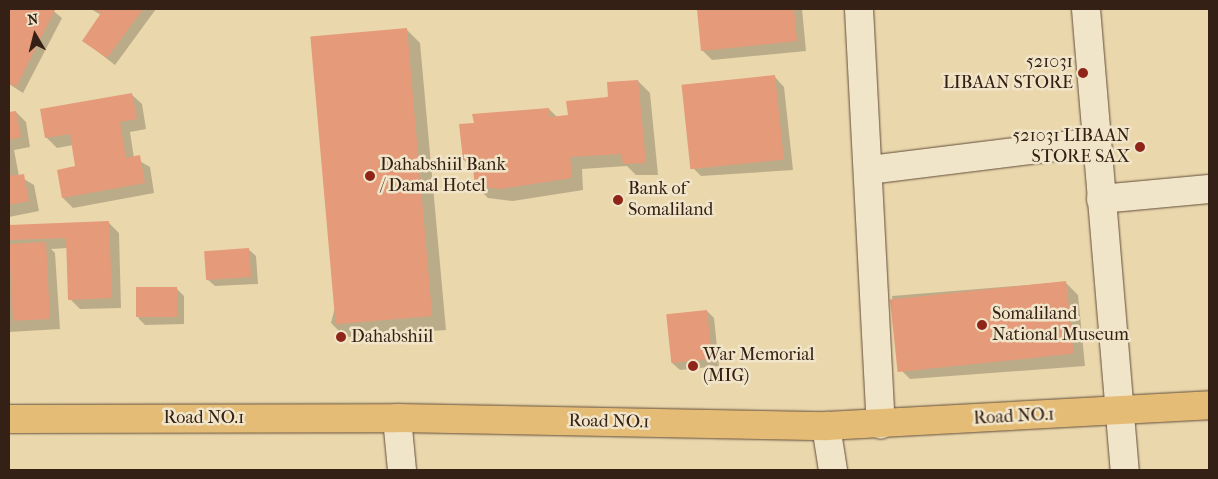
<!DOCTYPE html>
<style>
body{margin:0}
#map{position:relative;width:1218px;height:479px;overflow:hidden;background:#ead7ac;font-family:"IM FELL French Canon",serif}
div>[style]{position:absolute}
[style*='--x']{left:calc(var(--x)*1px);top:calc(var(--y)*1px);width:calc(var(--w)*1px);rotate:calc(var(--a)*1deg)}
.shadow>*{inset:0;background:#0003}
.building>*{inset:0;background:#e59a7a;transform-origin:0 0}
.roads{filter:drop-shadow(0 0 1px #624e3a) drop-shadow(0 0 1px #624e3a)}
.minor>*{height:28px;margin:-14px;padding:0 14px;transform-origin:14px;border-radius:14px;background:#f1e5c9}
.secondary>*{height:28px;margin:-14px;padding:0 14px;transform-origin:14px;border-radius:14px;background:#f1e5c9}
.trunk>*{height:28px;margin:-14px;padding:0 14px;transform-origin:14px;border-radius:14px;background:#e5bc76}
.dots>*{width:14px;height:14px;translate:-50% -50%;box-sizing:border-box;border:2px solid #f1e5c9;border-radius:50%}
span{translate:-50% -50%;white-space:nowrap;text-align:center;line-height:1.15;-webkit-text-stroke:5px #f1e5c9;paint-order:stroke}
.poi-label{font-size:18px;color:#342014}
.right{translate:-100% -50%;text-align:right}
.left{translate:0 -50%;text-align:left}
.street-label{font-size:18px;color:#342014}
.frame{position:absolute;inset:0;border:10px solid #342014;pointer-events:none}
.north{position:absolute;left:10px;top:10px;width:50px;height:50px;-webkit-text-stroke:4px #f1e5c9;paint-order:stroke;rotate:352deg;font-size:14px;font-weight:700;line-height:20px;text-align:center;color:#342014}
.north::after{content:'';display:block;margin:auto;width:18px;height:22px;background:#342014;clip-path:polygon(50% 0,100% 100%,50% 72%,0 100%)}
</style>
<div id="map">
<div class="shadow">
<div style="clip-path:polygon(9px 9px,51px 9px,62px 18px,23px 93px,9px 84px)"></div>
<div style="clip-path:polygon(91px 9px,156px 9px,115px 65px,84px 41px,101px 15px)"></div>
<div style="clip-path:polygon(698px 9px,802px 9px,806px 51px,712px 60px,702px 50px)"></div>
<div style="clip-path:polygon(406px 29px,420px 43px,446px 330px,345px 337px,331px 323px)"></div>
<div style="clip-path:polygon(774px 76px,784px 87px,793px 170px,701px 176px,691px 166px)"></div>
<div style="clip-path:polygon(638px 81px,650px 93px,658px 175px,636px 175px,627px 166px,582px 169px,583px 190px,513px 201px,488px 198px,476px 186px,474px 170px,464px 160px,475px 124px,549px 109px,557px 117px,570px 116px)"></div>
<div style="clip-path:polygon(131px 94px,142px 104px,146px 129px,130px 132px,134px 158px,150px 167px,154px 193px,73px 208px,63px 198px,77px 167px,73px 145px,57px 148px,46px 137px)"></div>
<div style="clip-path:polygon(16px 112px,26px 122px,30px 147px,14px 150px,19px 176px,34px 185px,39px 211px,9px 217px,9px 113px)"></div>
<div style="clip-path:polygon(109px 223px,119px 233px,121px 308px,80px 309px,70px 299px,68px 248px,51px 249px,55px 253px,60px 329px,9px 332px,9px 226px)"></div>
<div style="clip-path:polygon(248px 249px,256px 256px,258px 284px,215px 286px,207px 279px)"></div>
<div style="clip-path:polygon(1065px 282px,1078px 295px,1085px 366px,910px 379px,898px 367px,892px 296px)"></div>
<div style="clip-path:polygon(176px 288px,184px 296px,184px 324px,145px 325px,138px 318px)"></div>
<div style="clip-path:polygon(707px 311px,714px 318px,719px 366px,680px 370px,672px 363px)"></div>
</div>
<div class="building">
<div style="clip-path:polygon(9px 9px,55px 10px,16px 87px,9px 83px)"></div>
<div style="clip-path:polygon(93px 9px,143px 9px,107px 58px,82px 41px,101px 13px)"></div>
<div style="clip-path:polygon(697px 9px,794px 9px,797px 41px,701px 51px)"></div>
<div style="left:407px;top:28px;width:289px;height:97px;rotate:85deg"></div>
<div style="left:775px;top:75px;width:85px;height:94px;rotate:84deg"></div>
<div style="clip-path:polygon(638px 80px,646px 163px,623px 164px,621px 154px,570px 157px,572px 178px,500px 189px,475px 186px,472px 160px,463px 160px,459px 124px,474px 123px,472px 114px,549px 108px,550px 117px,568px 115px,566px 101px,608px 97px,607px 82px)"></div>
<div style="clip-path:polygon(132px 93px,137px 119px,120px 122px,126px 158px,140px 155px,145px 183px,62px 198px,57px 170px,75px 166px,70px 134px,45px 138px,40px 109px)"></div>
<div style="clip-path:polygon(16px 111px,21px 137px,9px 140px,9px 112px)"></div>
<div style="clip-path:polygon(9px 168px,11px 176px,24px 174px,29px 201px,9px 205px)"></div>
<div style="clip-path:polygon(109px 221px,112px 298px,68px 300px,66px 238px,9px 240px,9px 225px)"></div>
<div style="left:46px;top:242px;width:77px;height:37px;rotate:87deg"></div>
<div style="left:249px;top:248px;width:29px;height:45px;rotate:86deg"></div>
<div style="left:1066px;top:281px;width:73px;height:177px;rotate:84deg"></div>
<div style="left:177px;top:287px;width:30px;height:41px;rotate:90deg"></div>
<div style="left:707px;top:310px;width:49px;height:41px;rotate:84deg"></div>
</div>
<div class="roads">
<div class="minor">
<div style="--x:859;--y:9;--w:416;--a:87"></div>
<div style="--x:1086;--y:9;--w:463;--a:85.2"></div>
<div style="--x:870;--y:170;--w:226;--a:-7.1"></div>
<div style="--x:1101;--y:199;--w:108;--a:-5.3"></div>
<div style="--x:826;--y:426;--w:45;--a:81"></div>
</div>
<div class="secondary">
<div style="--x:397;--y:418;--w:52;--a:84.5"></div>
</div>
<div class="trunk">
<div style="--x:9;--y:419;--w:388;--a:-0.1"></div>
<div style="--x:397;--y:418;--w:429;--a:1.1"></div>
<div style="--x:826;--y:426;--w:384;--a:-3.1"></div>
</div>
</div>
<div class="dots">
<div style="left:1083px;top:73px;background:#8f2418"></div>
<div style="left:1140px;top:147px;background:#8f2418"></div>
<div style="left:370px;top:176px;background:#8f2418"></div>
<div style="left:618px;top:200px;background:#8f2418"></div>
<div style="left:982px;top:325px;background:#8f2418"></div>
<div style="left:341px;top:337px;background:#8f2418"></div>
<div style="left:693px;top:366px;background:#8f2418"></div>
</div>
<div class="poi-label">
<span class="right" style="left:1073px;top:73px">521031<br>LIBAAN STORE</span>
<span class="right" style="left:1130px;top:147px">521031 LIBAAN<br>STORE SAX</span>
<span class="left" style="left:380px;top:176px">Dahabshiil Bank<br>/ Damal Hotel</span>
<span class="left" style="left:628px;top:200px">Bank of<br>Somaliland</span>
<span class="left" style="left:992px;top:325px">Somaliland<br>National Museum</span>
<span class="left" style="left:351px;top:337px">Dahabshiil</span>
<span class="left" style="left:703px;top:366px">War Memorial<br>(MIG)</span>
</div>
<div class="street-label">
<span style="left:1014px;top:417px;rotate:-3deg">Road NO.1</span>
<span style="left:204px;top:418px">Road NO.1</span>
<span style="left:609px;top:422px;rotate:1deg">Road NO.1</span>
</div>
<div class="frame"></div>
<div class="north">N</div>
</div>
